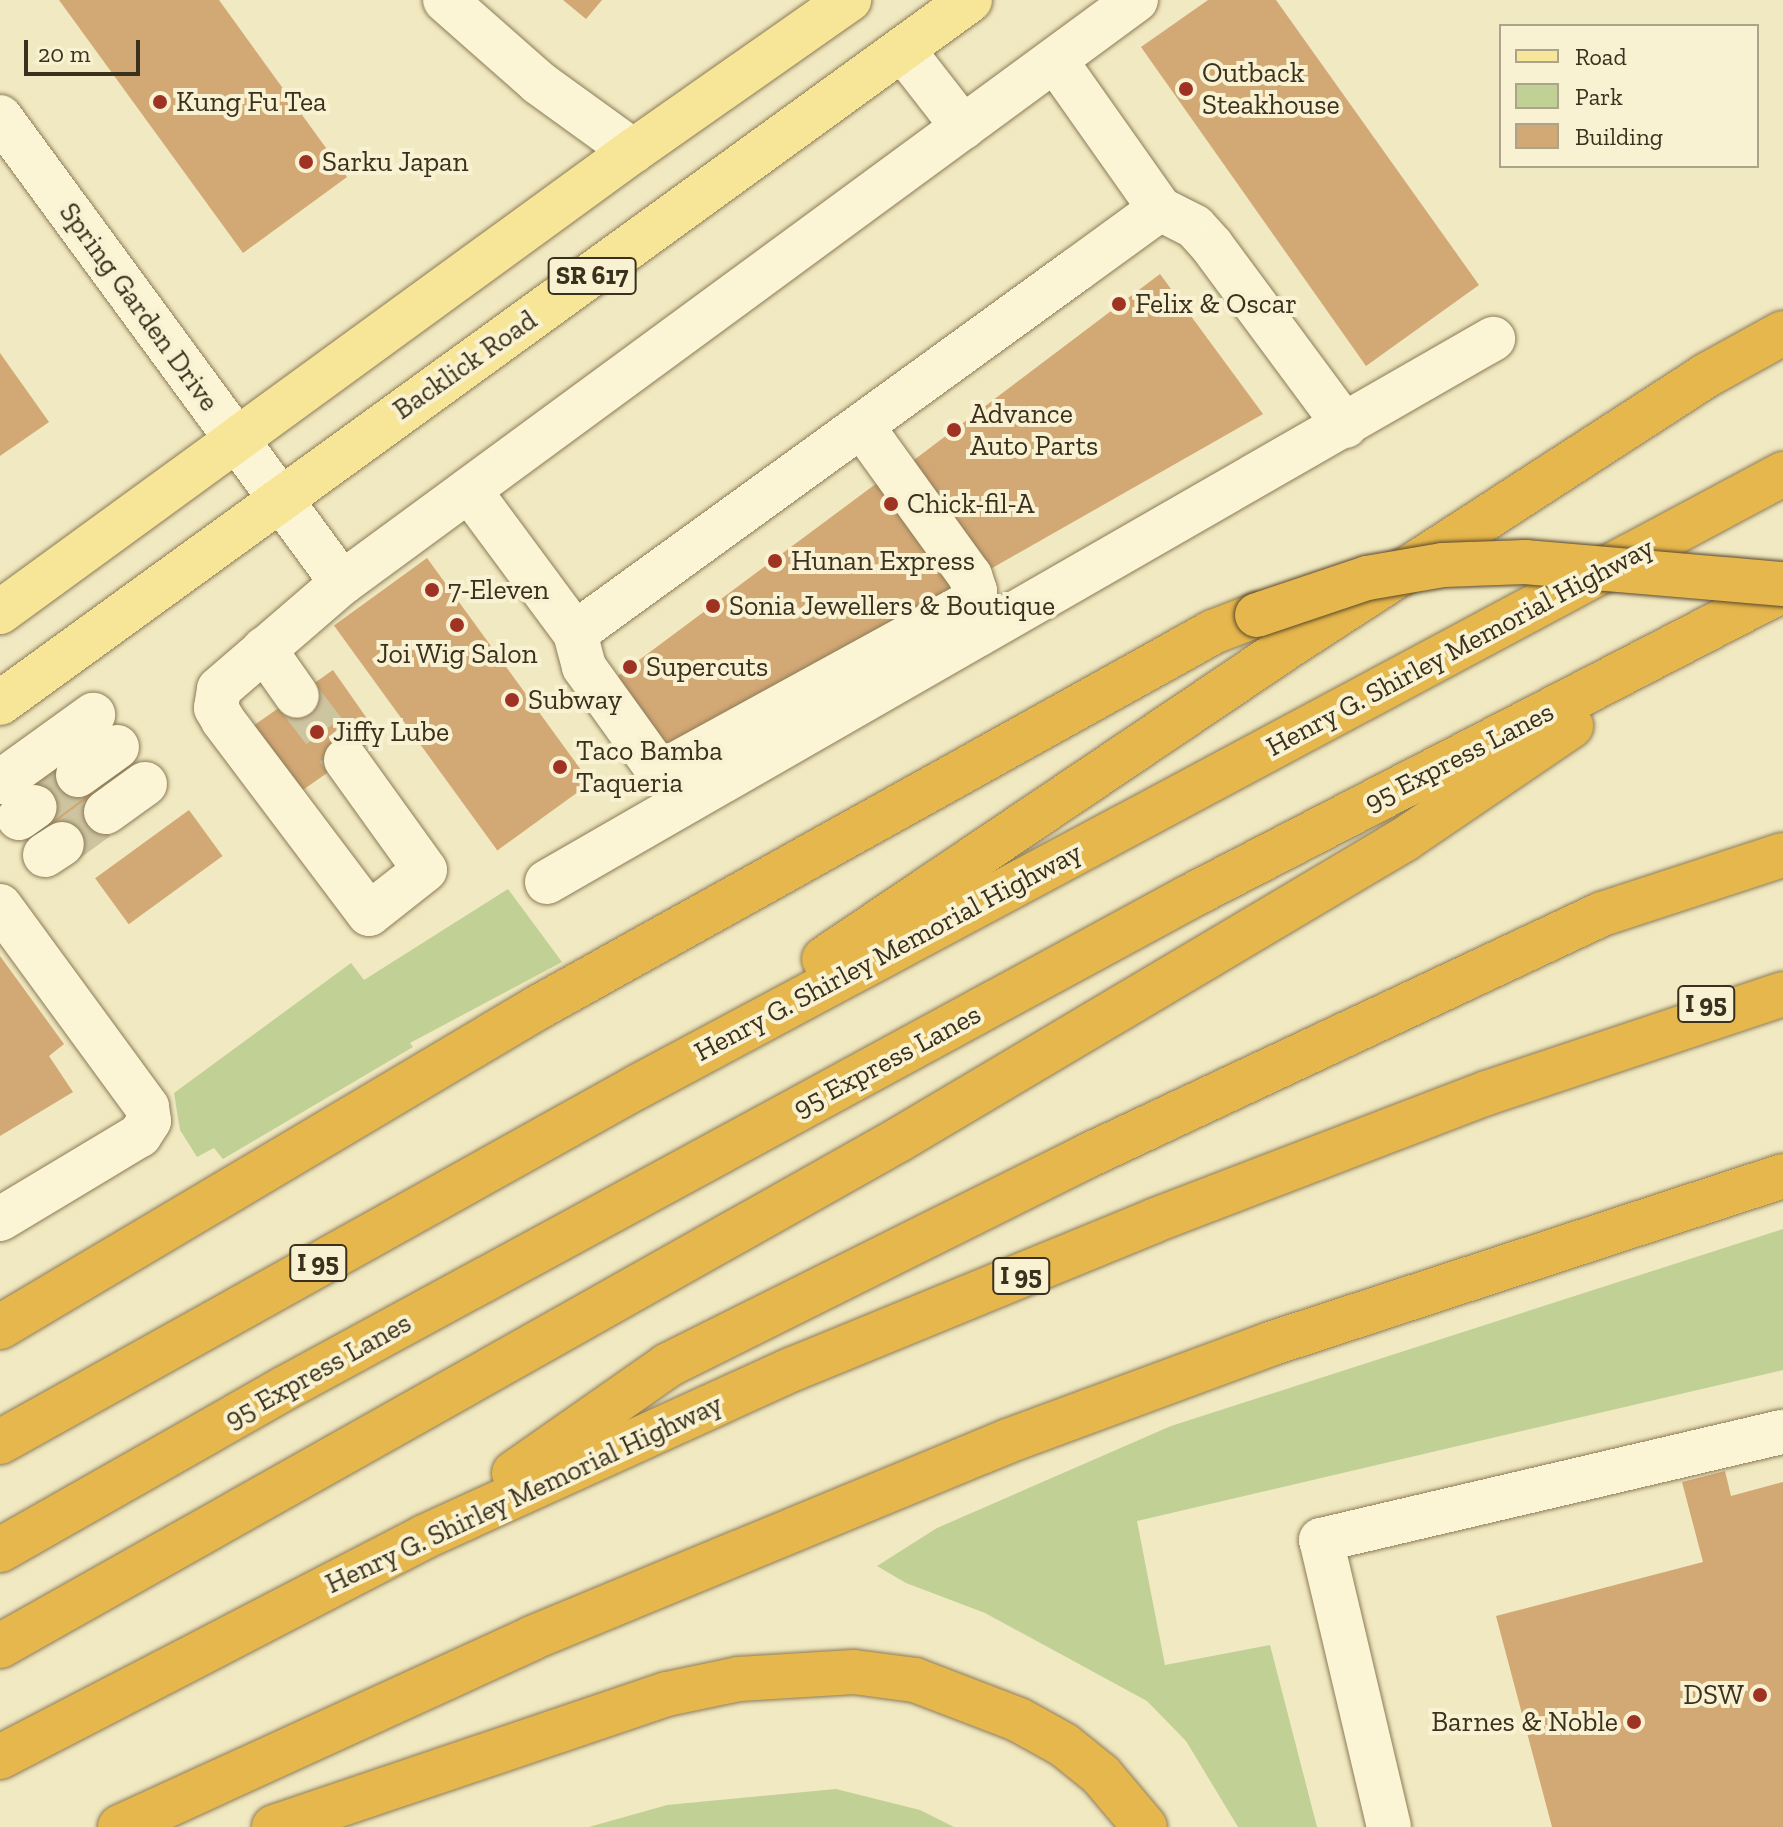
<!DOCTYPE html>
<style>
body{margin:0}
#map{position:relative;width:1783px;height:1827px;overflow:hidden;background:#f1e9c1;font-family:"Zilla Slab",serif}
div>[style]{position:absolute}
[style*='--x']{left:calc(var(--x)*1px);top:calc(var(--y)*1px);width:calc(var(--w)*1px);rotate:calc(var(--a)*1deg)}
.green>*{inset:0;background:#c1d095}
.building>*{inset:0;background:#d2a875;transform-origin:0 0}
.minor-tunnel>*{height:44px;margin-top:-22px;transform-origin:0;background:repeating-linear-gradient(90deg,#cdc4a0 0 44px,transparent 0 66px)}
.roads{filter:drop-shadow(0 0 2px #8c7b57) drop-shadow(0 0 2px #8c7b57)}
.minor>*{height:44px;margin:-22px;padding:0 22px;transform-origin:22px;border-radius:22px;background:#fbf5d5}
.major>*{height:44px;margin:-22px;padding:0 22px;transform-origin:22px;border-radius:22px;background:#f7e697}
.highway>*{height:44px;margin:-22px;padding:0 22px;transform-origin:22px;border-radius:22px;background:#e6b74c}
.bridges{filter:drop-shadow(0 0 2px #59472c) drop-shadow(0 0 2px #59472c)}
.highway-bridge>*{height:44px;margin:-22px;padding:0 22px;transform-origin:22px;border-radius:22px;background:#e6b74c}
.dots>*{width:22px;height:22px;translate:-50% -50%;box-sizing:border-box;border:4px solid #f8f2d2;border-radius:50%}
span{translate:-50% -50%;white-space:nowrap;text-align:center;line-height:1.15;-webkit-text-stroke:8px #f8f2d2;paint-order:stroke}
.shield-label span{padding:2px 6px;background:#f8f2d2;border:2px solid;border-radius:6px;-webkit-text-stroke-width:0}
.shield-label{font-size:26px;color:#3b2f1d;font-weight:700}
.poi-label{font-size:28px;color:#3b2f1d}
.left{translate:0 -50%;text-align:left}
.right{translate:-100% -50%;text-align:right}
.street-label{font-size:28px;color:#3b2f1d}
.legend{position:absolute;left:1499px;top:24px;width:260px;height:144px;box-sizing:border-box;background:#f8f2d2;border:2px solid #aca48a;margin:0;padding:10px 14px;list-style:none;font-size:24px;color:#3b2f1d}
.legend li{display:flex;align-items:center;gap:16px;height:40px}
.legend b{width:40px;border:2px solid #aca48a}
.scale{position:absolute;left:24px;top:40px;width:116px;height:36px;box-sizing:border-box;border:4px solid #3b2f1d;border-top:0;padding-left:10px;font-size:24px;line-height:28px;white-space:nowrap;color:#3b2f1d;-webkit-text-stroke:6px #f8f2d2;paint-order:stroke}
</style>
<div id="map">
<div class="green">
<div style="clip-path:polygon(508px 889px,562px 962px,410px 1043px,413px 1047px,223px 1159px,214px 1148px,197px 1157px,180px 1130px,174px 1093px,351px 963px,364px 980px)"></div>
<div style="clip-path:polygon(1783px 1229px,1783px 1370px,1137px 1521px,1165px 1665px,1270px 1645px,1317px 1827px,1238px 1827px,1186px 1741px,1147px 1701px,985px 1613px,906px 1583px,877px 1566px,937px 1528px,1171px 1426px)"></div>
<div style="clip-path:polygon(836px 1789px,920px 1810px,954px 1827px,589px 1827px,667px 1805px)"></div>
</div>
<div class="building">
<div style="clip-path:polygon(59px 0,219px 0,347px 177px,243px 253px)"></div>
<div style="clip-path:polygon(563px 0,602px 0,586px 19px)"></div>
<div style="clip-path:polygon(1208px 0,1276px 0,1479px 285px,1366px 366px,1141px 47px)"></div>
<div style="clip-path:polygon(1160px 274px,1263px 414px,987px 571px,910px 463px)"></div>
<div style="clip-path:polygon(0 353px,49px 422px,0 456px)"></div>
<div style="clip-path:polygon(885px 477px,961px 586px,663px 756px,611px 681px)"></div>
<div style="left:427px;top:558px;width:278px;height:115px;rotate:54deg"></div>
<div style="left:333px;top:670px;width:81px;height:98px;rotate:55deg"></div>
<div style="left:65px;top:756px;width:88px;height:54px;rotate:54deg"></div>
<div style="left:189px;top:810px;width:57px;height:116px;rotate:54deg"></div>
<div style="clip-path:polygon(0 956px,64px 1044px,49px 1056px,73px 1092px,0 1136px)"></div>
<div style="clip-path:polygon(1725px 1471px,1731px 1496px,1783px 1482px,1783px 1827px,1552px 1827px,1496px 1616px,1703px 1562px,1682px 1482px)"></div>
</div>
<div class="minor-tunnel">
<div style="--x:297;--y:696;--w:81;--a:52.6"></div>
<div style="--x:35;--y:807;--w:54;--a:-36.7"></div>
<div style="--x:62;--y:844;--w:54;--a:-36"></div>
</div>
<div class="roads">
<div class="minor">
<div style="--x:445;--y:0;--w:125;--a:41.4"></div>
<div style="--x:539;--y:83;--w:116;--a:35.9"></div>
<div style="--x:903;--y:50;--w:98;--a:52.1"></div>
<div style="--x:0;--y:117;--w:578;--a:53.72"></div>
<div style="--x:1160;--y:209;--w:39;--a:27"></div>
<div style="--x:1195;--y:227;--w:25;--a:48"></div>
<div style="--x:1212;--y:246;--w:224;--a:53.5"></div>
<div style="--x:469;--y:490;--w:178;--a:53.5"></div>
<div style="--x:575;--y:633;--w:619;--a:-35.93"></div>
<div style="--x:1076;--y:270;--w:104;--a:-36"></div>
<div style="--x:1160;--y:209;--w:182;--a:-125.2"></div>
<div style="--x:575;--y:633;--w:35;--a:75"></div>
<div style="--x:584;--y:667;--w:118;--a:54.3"></div>
<div style="--x:653;--y:763;--w:14;--a:30"></div>
<div style="--x:665;--y:770;--w:348;--a:-28.7"></div>
<div style="--x:970;--y:603;--w:13;--a:-67"></div>
<div style="--x:975;--y:591;--w:16;--a:-108"></div>
<div style="--x:970;--y:576;--w:185;--a:-125.8"></div>
<div style="--x:264;--y:649;--w:57;--a:54.9"></div>
<div style="--x:346;--y:760;--w:135;--a:54.3"></div>
<div style="--x:425;--y:870;--w:71;--a:141.8"></div>
<div style="--x:369;--y:914;--w:243;--a:-127"></div>
<div style="--x:223;--y:720;--w:14;--a:-120"></div>
<div style="--x:216;--y:708;--w:19;--a:-81"></div>
<div style="--x:219;--y:689;--w:162;--a:-40.8"></div>
<div style="--x:342;--y:583;--w:985;--a:-36.29"></div>
<div style="--x:78;--y:775;--w:48;--a:-35.7"></div>
<div style="--x:0;--y:782;--w:115;--a:-35.8"></div>
<div style="--x:106;--y:812;--w:48;--a:-35.7"></div>
<div style="--x:19;--y:818;--w:19;--a:-35"></div>
<div style="--x:45;--y:855;--w:20;--a:-33"></div>
<div style="--x:547;--y:882;--w:1091;--a:-29.86"></div>
<div style="--x:0;--y:906;--w:249;--a:53.8"></div>
<div style="--x:147;--y:1107;--w:14;--a:82"></div>
<div style="--x:149;--y:1121;--w:17;--a:123"></div>
<div style="--x:140;--y:1135;--w:163;--a:149"></div>
<div style="--x:1389;--y:1827;--w:295;--a:-103.3"></div>
<div style="--x:1321;--y:1540;--w:474;--a:-13.2"></div>
</div>
<div class="major">
<div style="--x:0;--y:612;--w:783;--a:-36.07"></div>
<div style="--x:633;--y:151;--w:264;--a:-35"></div>
<div style="--x:0;--y:703;--w:1198;--a:-35.93"></div>
</div>
<div class="highway">
<div style="--x:824;--y:959;--w:558;--a:-33.97"></div>
<div style="--x:1287;--y:647;--w:500;--a:-32.93"></div>
<div style="--x:1707;--y:375;--w:87;--a:-28.9"></div>
<div style="--x:0;--y:1327;--w:625;--a:-30.71"></div>
<div style="--x:537;--y:1008;--w:774;--a:-29.08"></div>
<div style="--x:1213;--y:632;--w:47;--a:-21.1"></div>
<div style="--x:0;--y:1442;--w:729;--a:-29.13"></div>
<div style="--x:637;--y:1087;--w:1300;--a:-28.14"></div>
<div style="--x:514;--y:1473;--w:188;--a:-35"></div>
<div style="--x:668;--y:1365;--w:468;--a:-26.5"></div>
<div style="--x:1087;--y:1156;--w:569;--a:-25.17"></div>
<div style="--x:1602;--y:914;--w:190;--a:-18.1"></div>
<div style="--x:0;--y:1550;--w:328;--a:-29.6"></div>
<div style="--x:285;--y:1388;--w:1027;--a:-28.51"></div>
<div style="--x:1187;--y:898;--w:671;--a:-27.33"></div>
<div style="--x:0;--y:1646;--w:1033;--a:-29.39"></div>
<div style="--x:900;--y:1139;--w:587;--a:-30.71"></div>
<div style="--x:1405;--y:839;--w:201;--a:-34.2"></div>
<div style="--x:0;--y:1757;--w:478;--a:-27.4"></div>
<div style="--x:424;--y:1537;--w:405;--a:-24.5"></div>
<div style="--x:793;--y:1369;--w:389;--a:-22.3"></div>
<div style="--x:1153;--y:1221;--w:358;--a:-21"></div>
<div style="--x:1487;--y:1093;--w:312;--a:-18.5"></div>
<div style="--x:120;--y:1827;--w:453;--a:-24.6"></div>
<div style="--x:532;--y:1638;--w:515;--a:-22.48"></div>
<div style="--x:1008;--y:1441;--w:279;--a:-20.3"></div>
<div style="--x:1270;--y:1344;--w:540;--a:-18.13"></div>
<div style="--x:274;--y:1827;--w:415;--a:-18.7"></div>
<div style="--x:667;--y:1694;--w:74;--a:-11.8"></div>
<div style="--x:739;--y:1679;--w:115;--a:-3.5"></div>
<div style="--x:854;--y:1672;--w:62;--a:7.5"></div>
<div style="--x:915;--y:1680;--w:111;--a:21"></div>
<div style="--x:1019;--y:1720;--w:51;--a:29.1"></div>
<div style="--x:1064;--y:1745;--w:48;--a:39"></div>
<div style="--x:1101;--y:1775;--w:68;--a:49.8"></div>
</div>
</div>
<div class="bridges">
<div class="highway-bridge">
<div style="--x:1257;--y:615;--w:116;--a:-18.6"></div>
<div style="--x:1367;--y:578;--w:77;--a:-9.7"></div>
<div style="--x:1443;--y:565;--w:82;--a:-2.1"></div>
<div style="--x:1525;--y:562;--w:259;--a:4.9"></div>
</div>
</div>
<div class="dots">
<div style="left:1186px;top:89px;background:#9f3323"></div>
<div style="left:160px;top:102px;background:#9f3323"></div>
<div style="left:306px;top:162px;background:#9f3323"></div>
<div style="left:1119px;top:304px;background:#9f3323"></div>
<div style="left:954px;top:430px;background:#9f3323"></div>
<div style="left:891px;top:504px;background:#9f3323"></div>
<div style="left:775px;top:561px;background:#9f3323"></div>
<div style="left:432px;top:590px;background:#9f3323"></div>
<div style="left:713px;top:606px;background:#9f3323"></div>
<div style="left:457px;top:625px;background:#9f3323"></div>
<div style="left:630px;top:667px;background:#9f3323"></div>
<div style="left:512px;top:700px;background:#9f3323"></div>
<div style="left:317px;top:732px;background:#9f3323"></div>
<div style="left:560px;top:767px;background:#9f3323"></div>
<div style="left:1760px;top:1695px;background:#9f3323"></div>
<div style="left:1634px;top:1722px;background:#9f3323"></div>
</div>
<div class="shield-label">
<span style="left:592px;top:276px">SR 617</span>
<span style="left:1706px;top:1004px">I 95</span>
<span style="left:318px;top:1263px">I 95</span>
<span style="left:1021px;top:1276px">I 95</span>
</div>
<div class="poi-label">
<span class="left" style="left:1202px;top:89px">Outback<br>Steakhouse</span>
<span class="left" style="left:176px;top:102px">Kung Fu Tea</span>
<span class="left" style="left:322px;top:162px">Sarku Japan</span>
<span class="left" style="left:1135px;top:304px">Felix &amp; Oscar</span>
<span class="left" style="left:970px;top:430px">Advance<br>Auto Parts</span>
<span class="left" style="left:907px;top:504px">Chick-fil-A</span>
<span class="left" style="left:791px;top:561px">Hunan Express</span>
<span class="left" style="left:448px;top:590px">7-Eleven</span>
<span class="left" style="left:729px;top:606px">Sonia Jewellers &amp; Boutique</span>
<span style="left:457px;top:654px">Joi Wig Salon</span>
<span class="left" style="left:646px;top:667px">Supercuts</span>
<span class="left" style="left:528px;top:700px">Subway</span>
<span class="left" style="left:333px;top:732px">Jiffy Lube</span>
<span class="left" style="left:576px;top:767px">Taco Bamba<br>Taqueria</span>
<span class="right" style="left:1744px;top:1695px">DSW</span>
<span class="right" style="left:1618px;top:1722px">Barnes &amp; Noble</span>
</div>
<div class="street-label">
<span style="left:139px;top:307px;rotate:54deg">Spring Garden Drive</span>
<span style="left:465px;top:365px;rotate:-35deg">Backlick Road</span>
<span style="left:1460px;top:647px;rotate:-28deg">Henry G. Shirley Memorial Highway</span>
<span style="left:1459px;top:757px;rotate:-27deg">95 Express Lanes</span>
<span style="left:888px;top:952px;rotate:-28deg">Henry G. Shirley Memorial Highway</span>
<span style="left:887px;top:1061px;rotate:-28deg">95 Express Lanes</span>
<span style="left:318px;top:1371px;rotate:-29deg">95 Express Lanes</span>
<span style="left:524px;top:1494px;rotate:-25deg">Henry G. Shirley Memorial Highway</span>
</div>
<ul class="legend">
<li><b style="height:10px;background:#f7e697"></b>Road</li>
<li><b style="height:22px;background:#c1d095"></b>Park</li>
<li><b style="height:22px;background:#d2a875"></b>Building</li>
</ul>
<div class="scale">20 m</div>
</div>
